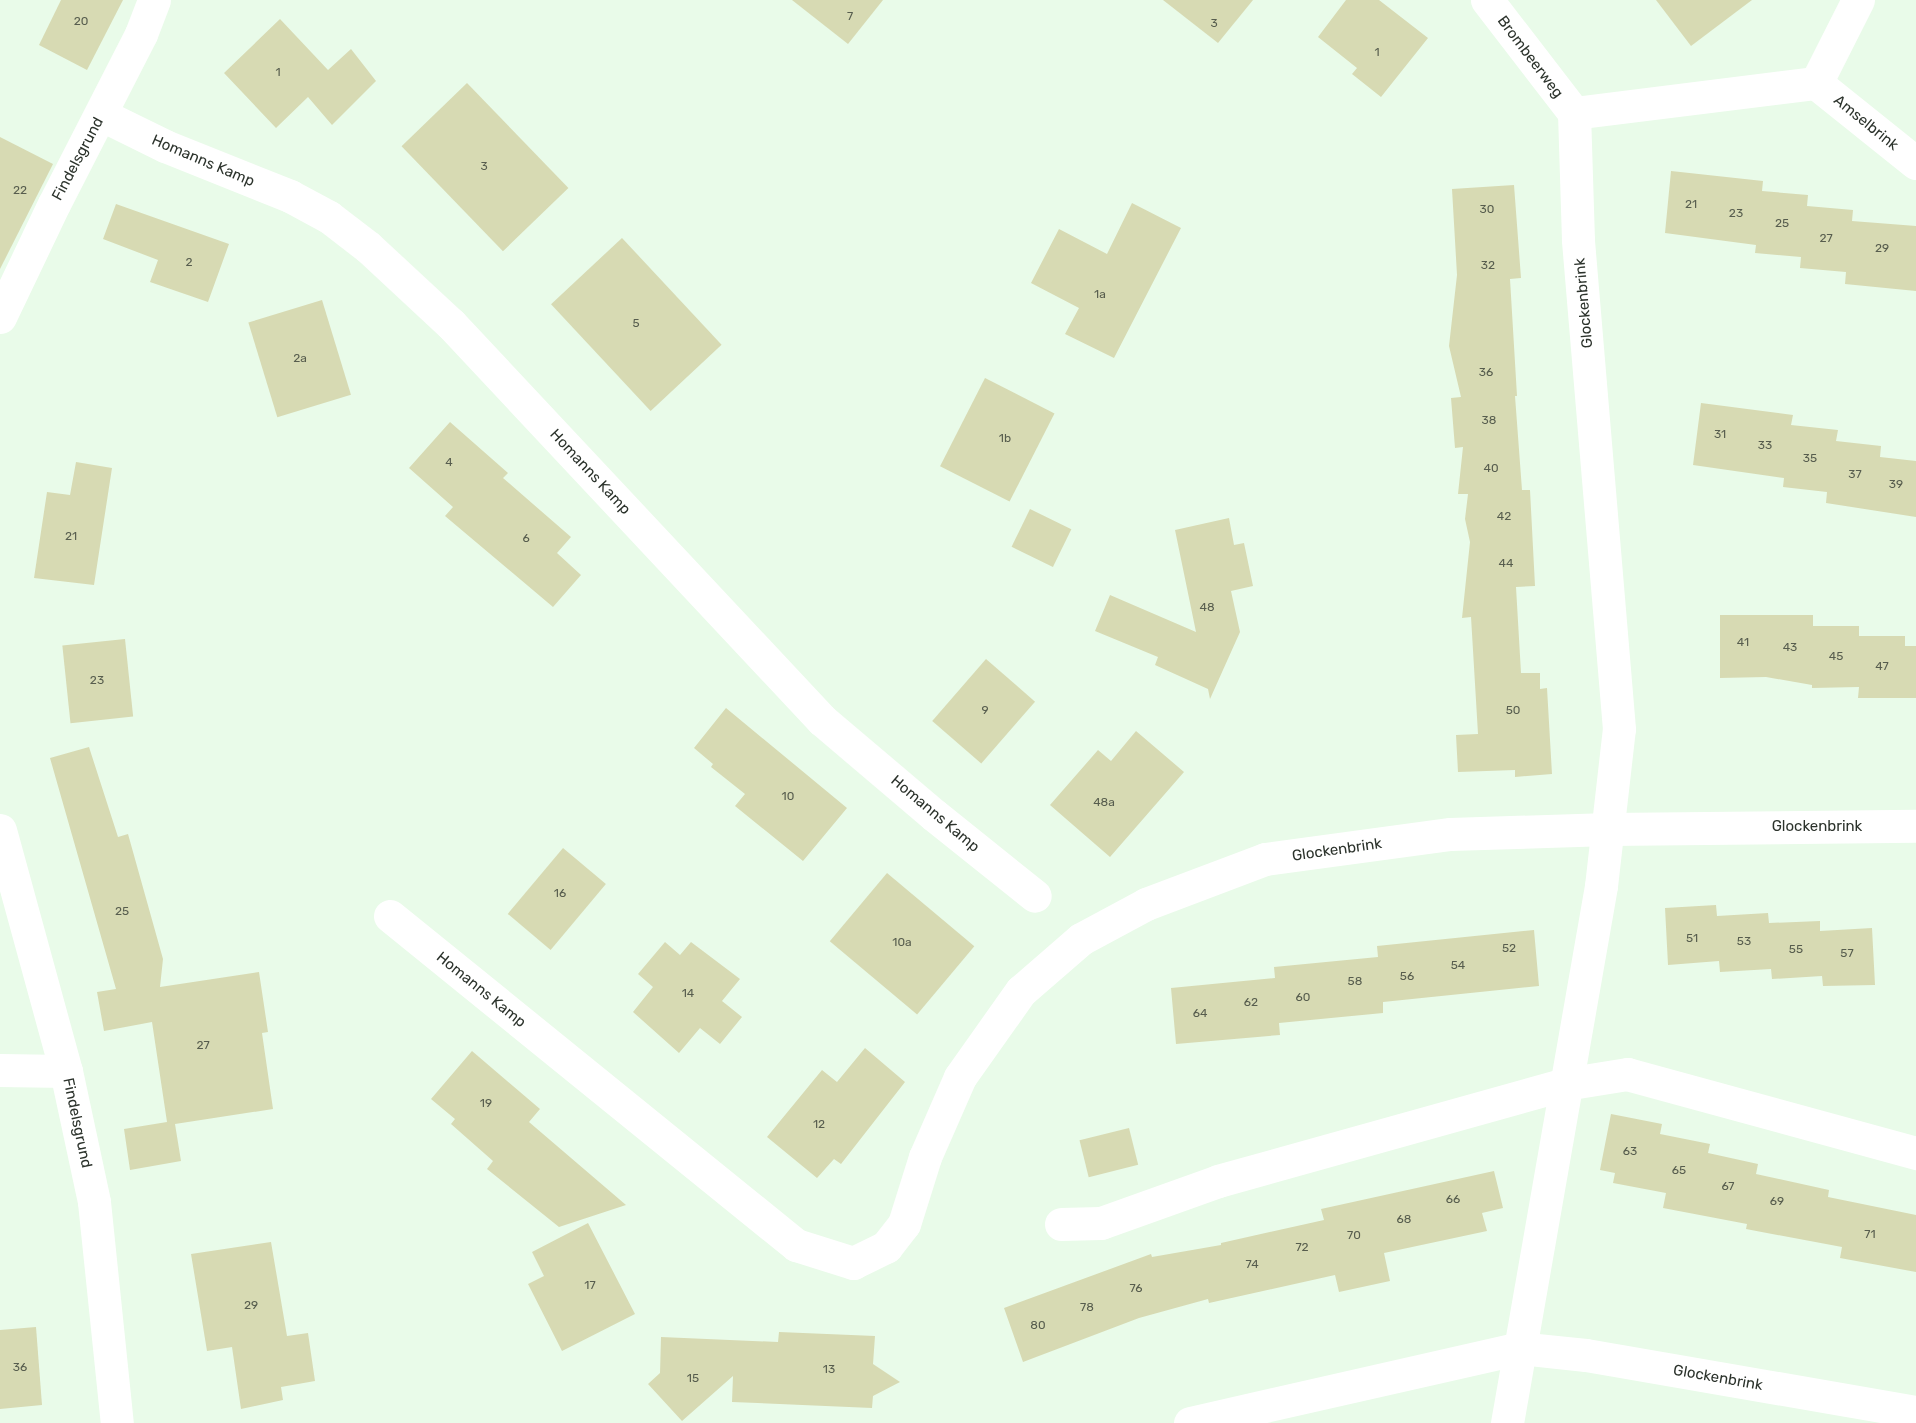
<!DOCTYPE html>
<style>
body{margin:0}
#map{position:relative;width:1916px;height:1423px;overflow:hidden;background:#e9fbe9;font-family:Rubik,sans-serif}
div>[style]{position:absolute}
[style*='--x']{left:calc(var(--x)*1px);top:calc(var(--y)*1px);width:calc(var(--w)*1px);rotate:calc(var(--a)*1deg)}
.building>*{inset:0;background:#d7dab3;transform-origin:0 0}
.street>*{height:33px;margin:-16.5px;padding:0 16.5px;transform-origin:16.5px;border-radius:16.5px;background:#fff}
span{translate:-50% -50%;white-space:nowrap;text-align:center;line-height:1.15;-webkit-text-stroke:5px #fff;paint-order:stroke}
.number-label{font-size:12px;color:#575d4e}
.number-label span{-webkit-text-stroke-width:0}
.street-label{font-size:15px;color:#2c332c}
</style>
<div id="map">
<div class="building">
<div style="clip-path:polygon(61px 0,123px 0,87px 70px,39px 45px)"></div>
<div style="clip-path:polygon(792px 0,883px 0,848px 44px)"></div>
<div style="clip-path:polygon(1163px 0,1253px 0,1218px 43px)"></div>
<div style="clip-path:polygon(1346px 0,1379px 0,1428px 38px,1381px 97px,1352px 74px,1357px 68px,1318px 37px)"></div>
<div style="clip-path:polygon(1656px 0,1752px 0,1691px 46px)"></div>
<div style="clip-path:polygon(280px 19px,328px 70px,351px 49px,376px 81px,332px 125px,308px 97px,276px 128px,224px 73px)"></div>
<div style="left:467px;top:83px;width:146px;height:91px;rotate:46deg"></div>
<div style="clip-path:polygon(0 137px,53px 164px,0 269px)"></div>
<div style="clip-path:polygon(1671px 171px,1763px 181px,1762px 191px,1808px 195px,1807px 206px,1853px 210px,1852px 221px,1916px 226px,1916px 291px,1845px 284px,1846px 272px,1800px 268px,1801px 257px,1755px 253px,1756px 245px,1665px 233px)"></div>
<div style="clip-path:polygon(1514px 185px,1521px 278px,1510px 279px,1517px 396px,1515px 396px,1522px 490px,1530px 490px,1535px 586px,1516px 587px,1521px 673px,1540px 673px,1540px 689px,1547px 688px,1552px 774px,1515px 777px,1515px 770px,1458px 772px,1456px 735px,1478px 734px,1471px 617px,1462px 618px,1470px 542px,1465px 519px,1468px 494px,1458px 494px,1463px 447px,1455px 448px,1451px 398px,1461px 397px,1449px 346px,1457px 275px,1452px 189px)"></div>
<div style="clip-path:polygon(1132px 203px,1181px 228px,1114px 358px,1065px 334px,1079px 308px,1031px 283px,1059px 229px,1107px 254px)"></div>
<div style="clip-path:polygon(116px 204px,229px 244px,208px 302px,150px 282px,158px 260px,103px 239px)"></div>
<div style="left:622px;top:238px;width:146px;height:97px;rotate:47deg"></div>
<div style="left:322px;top:300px;width:99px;height:77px;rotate:73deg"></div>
<div style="left:985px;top:378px;width:78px;height:99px;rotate:27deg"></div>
<div style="clip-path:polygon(1701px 403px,1793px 415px,1791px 425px,1838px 430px,1836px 441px,1881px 446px,1880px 457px,1916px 461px,1916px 517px,1826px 503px,1827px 492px,1783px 487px,1784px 478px,1693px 465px)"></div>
<div style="clip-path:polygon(450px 422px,508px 473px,503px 478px,571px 537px,557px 553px,581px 575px,553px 607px,445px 516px,453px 507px,409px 468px)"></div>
<div style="clip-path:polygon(76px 462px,112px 468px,94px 585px,34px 578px,47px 492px,70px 495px)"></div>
<div style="left:1030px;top:509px;width:46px;height:42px;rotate:26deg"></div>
<div style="clip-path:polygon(1229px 518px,1234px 545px,1244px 543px,1253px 586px,1231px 591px,1240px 632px,1210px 699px,1208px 689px,1155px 665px,1158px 657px,1095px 631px,1110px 595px,1196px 632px,1175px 530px)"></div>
<div style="clip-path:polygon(1720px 615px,1813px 615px,1813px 626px,1859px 626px,1859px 636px,1905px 636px,1905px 646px,1916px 646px,1916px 698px,1858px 698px,1859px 687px,1812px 688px,1812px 685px,1766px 677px,1720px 678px)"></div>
<div style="left:125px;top:639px;width:78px;height:63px;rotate:84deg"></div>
<div style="left:986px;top:659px;width:65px;height:82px;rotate:41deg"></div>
<div style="clip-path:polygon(726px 708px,847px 808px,803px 861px,735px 806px,745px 794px,711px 767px,713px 764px,694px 748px)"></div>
<div style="clip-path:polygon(1136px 731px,1184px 772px,1110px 857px,1050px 805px,1098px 750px,1111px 761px)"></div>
<div style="clip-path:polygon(89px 747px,118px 837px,128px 834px,163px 959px,160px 987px,259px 972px,268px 1032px,262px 1033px,273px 1109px,175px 1124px,181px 1161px,130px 1170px,124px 1129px,167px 1122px,152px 1022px,104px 1031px,97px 992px,116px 989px,50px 758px)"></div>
<div style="left:563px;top:848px;width:56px;height:86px;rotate:40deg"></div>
<div style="left:887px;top:873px;width:114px;height:89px;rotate:40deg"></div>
<div style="clip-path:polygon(1716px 905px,1717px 916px,1768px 913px,1769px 923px,1820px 921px,1820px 931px,1872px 928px,1875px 985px,1823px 986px,1822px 976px,1772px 979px,1771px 969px,1720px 972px,1719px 961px,1668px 965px,1665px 908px)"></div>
<div style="clip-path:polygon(1534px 930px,1539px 986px,1383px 1002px,1383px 1013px,1279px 1023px,1280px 1035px,1176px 1044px,1171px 988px,1275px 978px,1274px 967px,1378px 957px,1377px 946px)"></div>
<div style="clip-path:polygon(665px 942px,680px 955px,691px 942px,740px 979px,722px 1001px,742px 1017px,720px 1044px,700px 1028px,679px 1053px,633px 1012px,653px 987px,638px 974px)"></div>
<div style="clip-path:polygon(865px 1048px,905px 1082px,841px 1164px,834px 1159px,817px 1178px,767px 1137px,822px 1070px,837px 1082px)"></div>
<div style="clip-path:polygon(472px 1051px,540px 1109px,529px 1122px,626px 1205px,559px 1227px,487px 1169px,493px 1161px,451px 1124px,455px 1119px,431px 1099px)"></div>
<div style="clip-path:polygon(1611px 1114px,1662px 1124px,1660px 1134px,1710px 1144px,1708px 1153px,1758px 1164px,1756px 1174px,1829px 1190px,1828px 1197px,1916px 1215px,1916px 1272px,1840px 1258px,1842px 1247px,1746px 1229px,1747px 1224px,1663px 1208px,1666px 1193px,1613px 1183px,1615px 1173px,1600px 1170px)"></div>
<div style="left:1129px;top:1128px;width:38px;height:51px;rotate:76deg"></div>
<div style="clip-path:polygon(1494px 1171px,1503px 1208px,1482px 1213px,1487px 1231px,1384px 1253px,1390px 1281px,1339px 1292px,1335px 1275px,1209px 1303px,1208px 1299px,1139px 1318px,1023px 1362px,1004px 1308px,1151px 1254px,1152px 1257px,1221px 1245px,1221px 1243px,1324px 1220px,1321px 1209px)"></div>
<div style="clip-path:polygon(588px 1223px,635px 1314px,562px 1351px,528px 1284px,544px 1276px,532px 1252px)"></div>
<div style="clip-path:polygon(271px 1242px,287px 1336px,308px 1333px,315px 1381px,281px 1387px,283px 1400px,241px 1409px,232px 1347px,207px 1351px,191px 1254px)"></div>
<div style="clip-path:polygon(36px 1327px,42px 1405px,0 1409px,0 1330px)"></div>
<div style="clip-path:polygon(779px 1332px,875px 1336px,873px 1364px,900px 1382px,873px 1396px,872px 1408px,732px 1402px,733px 1376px,682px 1421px,648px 1384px,660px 1373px,661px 1337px,778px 1342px)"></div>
</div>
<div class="street">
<div style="--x:1487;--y:0;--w:143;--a:52.4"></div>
<div style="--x:1816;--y:83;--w:128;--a:38.7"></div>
<div style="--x:1574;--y:113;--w:244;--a:-7.1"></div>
<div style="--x:1816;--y:83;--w:93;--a:-63.2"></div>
<div style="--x:102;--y:115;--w:70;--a:26.2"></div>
<div style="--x:165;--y:146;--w:135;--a:21.8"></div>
<div style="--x:290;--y:196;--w:44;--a:28.3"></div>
<div style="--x:329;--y:217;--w:49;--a:37.6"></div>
<div style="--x:368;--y:247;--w:113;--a:42.9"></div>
<div style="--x:451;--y:324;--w:543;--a:46.87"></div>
<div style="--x:822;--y:720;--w:147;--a:40.3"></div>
<div style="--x:934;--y:815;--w:129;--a:38.7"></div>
<div style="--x:0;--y:317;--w:125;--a:-64.5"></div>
<div style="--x:54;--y:204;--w:191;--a:-62.9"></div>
<div style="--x:141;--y:34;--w:36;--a:-69"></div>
<div style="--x:0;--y:830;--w:250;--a:74.7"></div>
<div style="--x:66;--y:1071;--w:134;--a:77.9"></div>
<div style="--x:94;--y:1202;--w:222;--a:84.1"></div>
<div style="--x:390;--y:916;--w:523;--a:39.02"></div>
<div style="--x:796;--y:1245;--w:60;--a:17.5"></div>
<div style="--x:853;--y:1263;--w:37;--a:-26"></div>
<div style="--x:886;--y:1247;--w:29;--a:-52"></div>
<div style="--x:904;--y:1224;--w:70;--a:-72.6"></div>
<div style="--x:925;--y:1157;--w:87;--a:-66.4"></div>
<div style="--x:960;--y:1077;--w:105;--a:-54.7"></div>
<div style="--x:1021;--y:991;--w:79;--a:-40.9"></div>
<div style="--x:1081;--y:939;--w:74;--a:-28.3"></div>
<div style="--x:1146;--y:904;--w:127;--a:-20.7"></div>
<div style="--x:1265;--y:859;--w:187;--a:-7.7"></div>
<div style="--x:1450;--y:834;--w:159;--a:-1.8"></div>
<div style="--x:1609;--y:829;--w:307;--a:-0.6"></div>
<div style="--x:0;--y:1070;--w:66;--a:0.9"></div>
<div style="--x:1061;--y:1224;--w:40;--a:-1.4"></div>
<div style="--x:1101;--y:1223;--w:124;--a:-19.7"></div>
<div style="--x:1218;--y:1181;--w:360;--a:-15.6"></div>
<div style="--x:1565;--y:1084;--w:63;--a:-9.2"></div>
<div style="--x:1627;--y:1074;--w:300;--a:15.3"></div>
<div style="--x:1190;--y:1423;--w:337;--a:-12.8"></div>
<div style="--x:1519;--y:1348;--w:67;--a:6"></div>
<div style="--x:1586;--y:1355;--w:335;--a:9.8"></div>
<div style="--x:1507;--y:1423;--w:545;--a:-80.07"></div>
<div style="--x:1601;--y:886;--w:158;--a:-83.5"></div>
<div style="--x:1619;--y:729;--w:491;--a:-94.8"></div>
<div style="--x:1578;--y:240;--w:127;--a:-91.8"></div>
</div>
<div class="number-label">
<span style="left:850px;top:17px">7</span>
<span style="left:81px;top:22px">20</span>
<span style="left:1214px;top:24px">3</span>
<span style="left:1377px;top:53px">1</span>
<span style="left:278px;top:73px">1</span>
<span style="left:484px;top:167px">3</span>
<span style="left:20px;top:191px">22</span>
<span style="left:1691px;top:205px">21</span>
<span style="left:1487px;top:210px">30</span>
<span style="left:1736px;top:214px">23</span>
<span style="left:1782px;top:224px">25</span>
<span style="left:1826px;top:239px">27</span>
<span style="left:1882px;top:249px">29</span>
<span style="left:189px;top:263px">2</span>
<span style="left:1488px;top:266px">32</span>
<span style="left:1100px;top:295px">1a</span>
<span style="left:636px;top:324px">5</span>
<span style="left:300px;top:359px">2a</span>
<span style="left:1486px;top:373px">36</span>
<span style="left:1489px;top:421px">38</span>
<span style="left:1720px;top:435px">31</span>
<span style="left:1005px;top:439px">1b</span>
<span style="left:1765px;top:446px">33</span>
<span style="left:1810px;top:459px">35</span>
<span style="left:449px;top:463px">4</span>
<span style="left:1491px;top:469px">40</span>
<span style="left:1855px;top:475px">37</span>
<span style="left:1896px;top:485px">39</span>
<span style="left:1504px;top:517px">42</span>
<span style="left:71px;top:537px">21</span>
<span style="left:526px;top:539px">6</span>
<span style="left:1506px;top:564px">44</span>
<span style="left:1207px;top:608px">48</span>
<span style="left:1743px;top:643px">41</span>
<span style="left:1790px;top:648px">43</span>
<span style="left:1836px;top:657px">45</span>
<span style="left:1882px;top:667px">47</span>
<span style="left:97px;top:681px">23</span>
<span style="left:985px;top:711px">9</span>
<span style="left:1513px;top:711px">50</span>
<span style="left:788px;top:797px">10</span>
<span style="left:1104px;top:803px">48a</span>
<span style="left:560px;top:894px">16</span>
<span style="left:122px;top:912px">25</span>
<span style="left:1692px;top:939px">51</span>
<span style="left:1744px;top:942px">53</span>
<span style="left:902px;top:943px">10a</span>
<span style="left:1509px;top:949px">52</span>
<span style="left:1796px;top:950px">55</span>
<span style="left:1847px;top:954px">57</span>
<span style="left:1458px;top:966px">54</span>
<span style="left:1407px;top:977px">56</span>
<span style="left:1355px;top:982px">58</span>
<span style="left:688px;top:994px">14</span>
<span style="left:1303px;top:998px">60</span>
<span style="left:1251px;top:1003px">62</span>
<span style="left:1200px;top:1014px">64</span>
<span style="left:203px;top:1046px">27</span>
<span style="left:486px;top:1104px">19</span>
<span style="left:819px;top:1125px">12</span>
<span style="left:1630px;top:1152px">63</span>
<span style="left:1679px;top:1171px">65</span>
<span style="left:1728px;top:1187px">67</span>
<span style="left:1453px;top:1200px">66</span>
<span style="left:1777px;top:1202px">69</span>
<span style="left:1404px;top:1220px">68</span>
<span style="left:1870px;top:1235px">71</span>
<span style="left:1354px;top:1236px">70</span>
<span style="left:1302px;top:1248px">72</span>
<span style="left:1252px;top:1265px">74</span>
<span style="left:590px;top:1286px">17</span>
<span style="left:1136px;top:1289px">76</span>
<span style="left:251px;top:1306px">29</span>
<span style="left:1087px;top:1308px">78</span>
<span style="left:1038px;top:1326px">80</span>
<span style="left:20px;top:1368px">36</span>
<span style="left:829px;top:1370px">13</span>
<span style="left:693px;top:1379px">15</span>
</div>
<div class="street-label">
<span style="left:1530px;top:57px;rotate:53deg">Brombeerweg</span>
<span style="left:1866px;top:123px;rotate:39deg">Amselbrink</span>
<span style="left:78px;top:159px;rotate:-62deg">Findelsgrund</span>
<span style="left:203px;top:161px;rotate:23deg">Homanns Kamp</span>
<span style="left:1584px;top:303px;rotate:-95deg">Glockenbrink</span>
<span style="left:590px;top:472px;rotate:47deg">Homanns Kamp</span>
<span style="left:935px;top:814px;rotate:40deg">Homanns Kamp</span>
<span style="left:1817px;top:827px">Glockenbrink</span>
<span style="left:1337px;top:850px;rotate:-8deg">Glockenbrink</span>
<span style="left:481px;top:990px;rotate:39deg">Homanns Kamp</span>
<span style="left:77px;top:1123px;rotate:78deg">Findelsgrund</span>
<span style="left:1718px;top:1378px;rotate:10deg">Glockenbrink</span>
</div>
</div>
